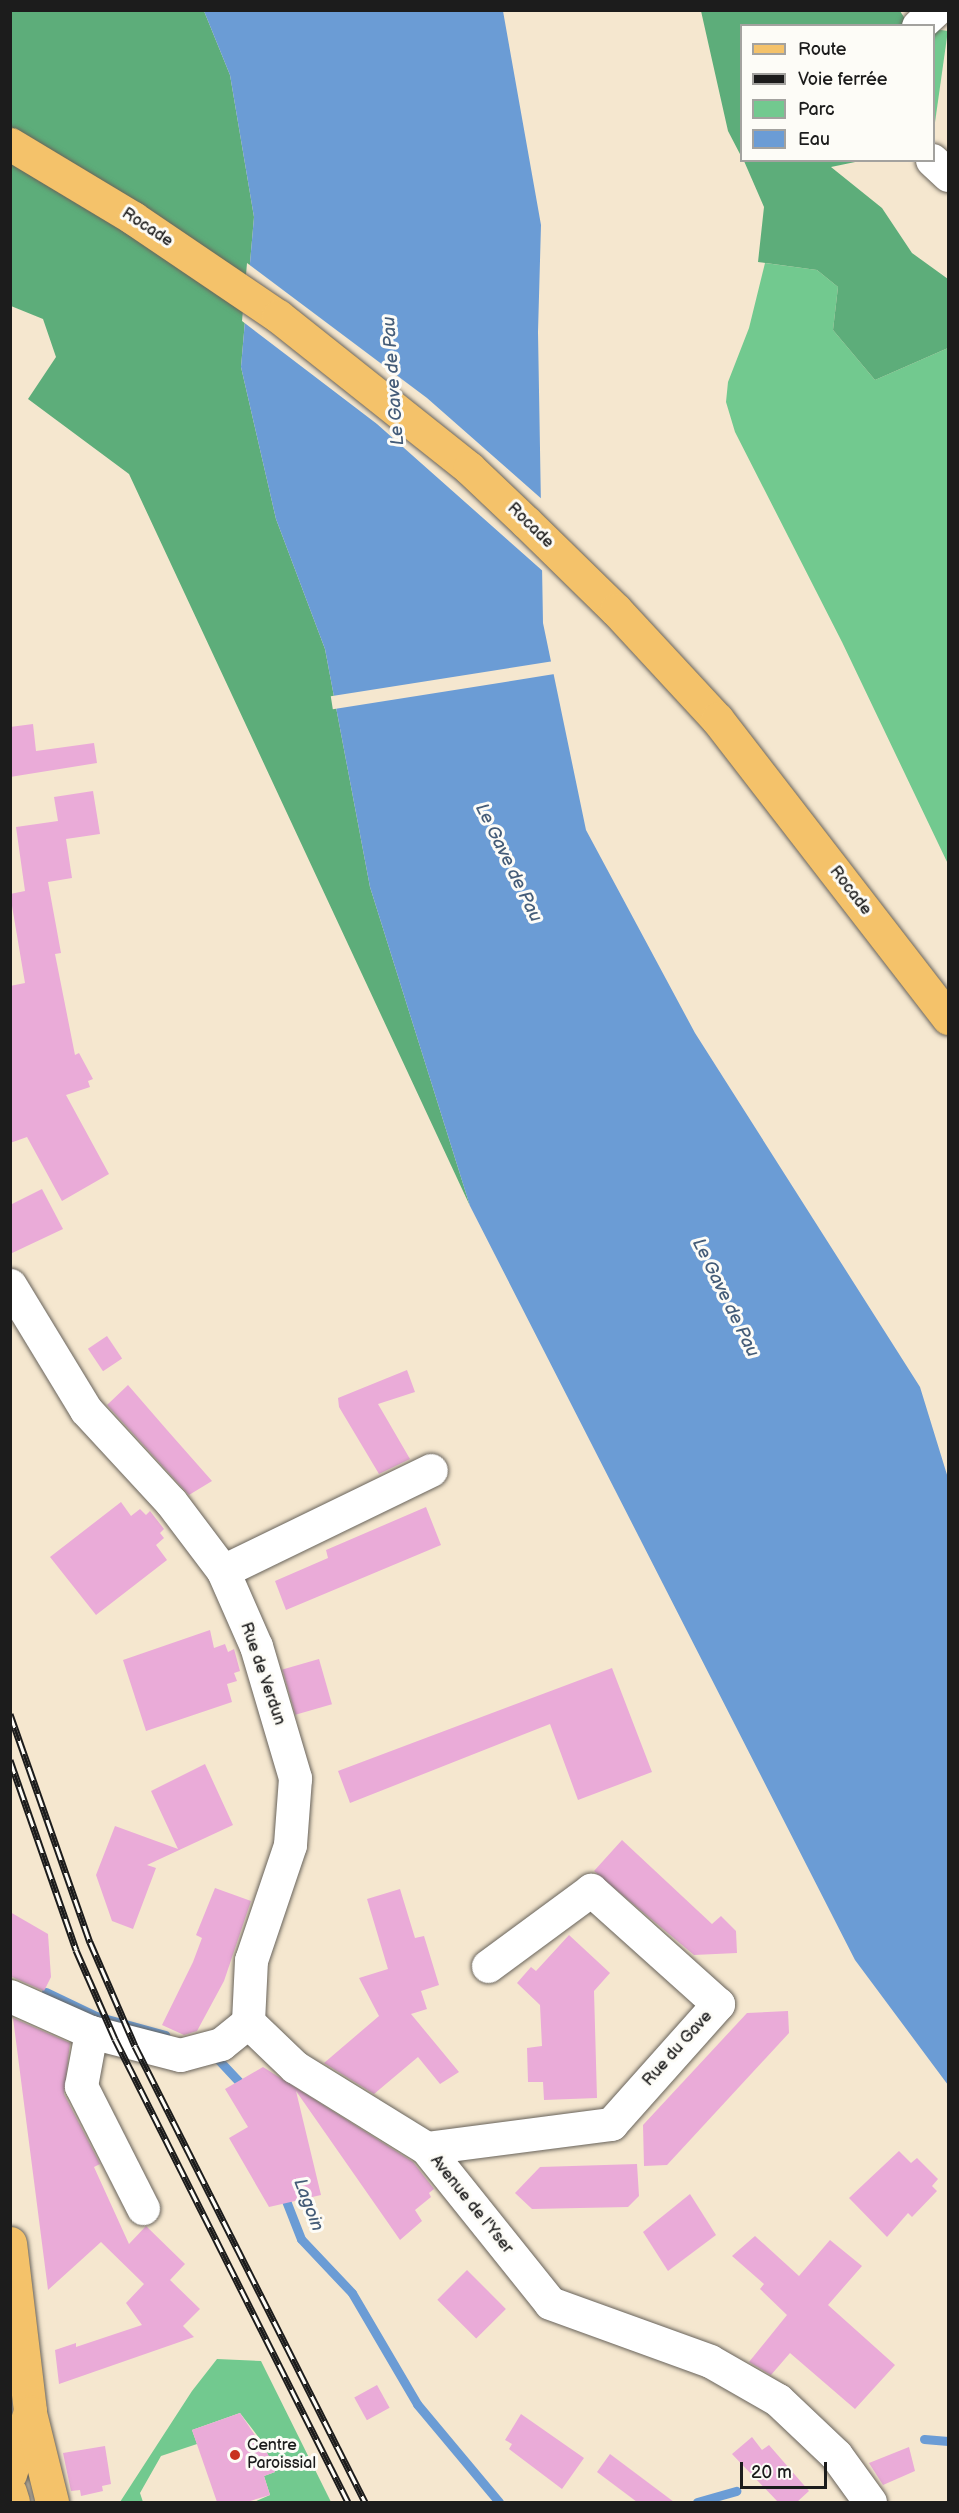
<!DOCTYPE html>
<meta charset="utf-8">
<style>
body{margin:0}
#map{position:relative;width:959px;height:2513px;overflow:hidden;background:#f5e7cf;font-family:"Balsamiq Sans",sans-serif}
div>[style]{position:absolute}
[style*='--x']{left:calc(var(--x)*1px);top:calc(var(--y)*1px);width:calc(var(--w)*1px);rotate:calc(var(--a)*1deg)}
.green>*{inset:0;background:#72c98f;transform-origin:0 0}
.forest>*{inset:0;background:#5dad7a}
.water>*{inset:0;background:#6b9cd5}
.pier>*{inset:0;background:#f5e7cf;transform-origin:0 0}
.stream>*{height:9px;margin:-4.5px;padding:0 4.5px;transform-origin:4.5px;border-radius:4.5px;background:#6b9cd5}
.building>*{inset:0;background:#eaabd8;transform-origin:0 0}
.roads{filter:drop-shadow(0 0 2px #68635b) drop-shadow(0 0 2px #68635b)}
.minor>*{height:33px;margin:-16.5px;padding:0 16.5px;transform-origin:16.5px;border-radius:16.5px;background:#fff}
.major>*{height:33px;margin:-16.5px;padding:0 16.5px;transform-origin:16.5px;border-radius:16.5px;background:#f4c26a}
.rail>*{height:7px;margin-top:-3.5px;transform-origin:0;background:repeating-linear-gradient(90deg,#fdfcf7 0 14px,#1c1c1c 0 28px);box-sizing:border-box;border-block:2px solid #1c1c1c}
.dots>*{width:16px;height:16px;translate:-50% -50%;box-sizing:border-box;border:3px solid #fdfcf7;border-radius:50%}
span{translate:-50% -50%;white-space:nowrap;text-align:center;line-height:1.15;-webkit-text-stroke:6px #fdfcf7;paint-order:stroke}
.street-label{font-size:16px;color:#1c1c1c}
.poi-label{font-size:16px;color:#1c1c1c}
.left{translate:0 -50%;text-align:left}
.water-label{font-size:18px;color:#445c78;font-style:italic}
.frame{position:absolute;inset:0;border:12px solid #1c1c1c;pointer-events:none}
.legend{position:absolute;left:740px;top:24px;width:195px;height:138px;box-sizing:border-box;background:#fdfcf7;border:2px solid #a3a29f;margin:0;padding:8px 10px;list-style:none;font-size:18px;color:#1c1c1c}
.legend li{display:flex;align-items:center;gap:12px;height:30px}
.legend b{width:30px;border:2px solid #a3a29f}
.scale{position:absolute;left:740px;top:2462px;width:87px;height:27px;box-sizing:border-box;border:3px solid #1c1c1c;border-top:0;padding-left:8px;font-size:18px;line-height:21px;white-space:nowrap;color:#1c1c1c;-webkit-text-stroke:4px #fdfcf7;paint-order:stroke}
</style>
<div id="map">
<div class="green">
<div style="left:934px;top:29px;width:14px;height:114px;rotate:8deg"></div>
<div style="clip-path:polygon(765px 263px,817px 270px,838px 287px,833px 330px,875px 380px,948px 348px,948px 864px,842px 642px,735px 432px,726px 402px,728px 382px,749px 328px)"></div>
<div style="clip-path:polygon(217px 2359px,261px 2361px,331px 2502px,254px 2502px,270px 2495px,264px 2476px,275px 2472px,263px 2443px,240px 2413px,192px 2430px,197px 2444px,161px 2456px,140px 2493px,143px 2502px,120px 2502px,192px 2391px)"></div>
</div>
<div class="forest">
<div style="clip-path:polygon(10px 11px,204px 11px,230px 75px,254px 217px,241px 367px,276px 519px,325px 649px,370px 887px,470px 1206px,129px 474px,28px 399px,56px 357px,43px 319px,11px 306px)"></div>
<div style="clip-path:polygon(701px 11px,900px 11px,909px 25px,742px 26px,741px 156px,728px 131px)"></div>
<div style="clip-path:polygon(744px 161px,860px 161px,831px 167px,882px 208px,912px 253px,948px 279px,948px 348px,875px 380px,833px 330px,838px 287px,817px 270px,758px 262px,764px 207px)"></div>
</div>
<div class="water">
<div style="clip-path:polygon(204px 11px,503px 11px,541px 225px,538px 332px,543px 623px,586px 830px,695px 1033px,920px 1387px,948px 1478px,948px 2085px,855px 1960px,470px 1206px,370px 887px,325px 649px,276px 519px,241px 367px,254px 217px,230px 75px)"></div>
</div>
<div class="pier">
<div style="clip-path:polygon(247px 263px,427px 398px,544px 501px,545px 573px,377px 424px,242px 321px)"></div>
<div style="left:554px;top:661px;width:13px;height:226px;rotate:81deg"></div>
</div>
<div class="stream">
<div style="--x:46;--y:1992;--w:55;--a:25.6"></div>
<div style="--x:96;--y:2016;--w:72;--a:15.4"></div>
<div style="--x:214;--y:2055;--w:45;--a:46.8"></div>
<div style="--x:283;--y:2193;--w:49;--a:68.6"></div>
<div style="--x:301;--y:2239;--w:74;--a:46.6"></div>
<div style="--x:352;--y:2293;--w:129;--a:59.6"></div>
<div style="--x:417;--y:2404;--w:128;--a:50.1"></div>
<div style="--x:924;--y:2439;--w:24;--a:5"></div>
<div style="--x:697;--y:2502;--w:41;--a:-15.8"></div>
</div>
<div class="building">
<div style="clip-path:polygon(33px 724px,36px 751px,94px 743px,97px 763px,10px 777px,10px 727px)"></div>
<div style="clip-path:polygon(93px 791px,100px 834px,66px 839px,72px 878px,48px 882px,61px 953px,55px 954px,75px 1055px,79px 1053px,93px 1079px,88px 1081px,90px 1087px,66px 1095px,109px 1174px,62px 1201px,27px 1137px,10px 1143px,10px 986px,25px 983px,10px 894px,25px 891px,16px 827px,58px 821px,54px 797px)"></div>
<div style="clip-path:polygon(42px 1189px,63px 1229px,10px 1254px,10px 1205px)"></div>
<div style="left:107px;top:1336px;width:27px;height:23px;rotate:56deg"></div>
<div style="clip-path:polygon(407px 1370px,415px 1392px,378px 1404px,410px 1459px,379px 1474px,339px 1407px,338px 1398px)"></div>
<div style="clip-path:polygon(128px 1385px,167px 1430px,212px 1481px,189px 1495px,107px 1405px)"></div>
<div style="clip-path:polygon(121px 1502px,131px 1516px,140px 1509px,146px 1515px,150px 1511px,164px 1529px,160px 1533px,164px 1538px,156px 1545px,167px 1560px,96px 1615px,50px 1557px)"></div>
<div style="clip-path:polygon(426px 1507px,441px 1545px,286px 1610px,275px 1581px,328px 1558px,326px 1550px)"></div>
<div style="clip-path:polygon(210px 1630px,214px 1648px,225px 1644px,228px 1652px,234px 1649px,240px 1671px,234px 1673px,237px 1681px,227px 1684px,232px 1702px,146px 1731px,123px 1660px)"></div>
<div style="left:319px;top:1659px;width:47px;height:38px;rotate:74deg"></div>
<div style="clip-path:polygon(612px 1668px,652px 1772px,578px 1800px,550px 1724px,350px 1803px,338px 1771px)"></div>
<div style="clip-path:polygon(205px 1764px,233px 1825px,147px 1865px,156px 1868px,133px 1929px,112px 1921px,96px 1875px,115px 1826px,178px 1849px,151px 1791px)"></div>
<div style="clip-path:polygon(622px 1840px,712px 1924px,721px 1916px,736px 1931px,737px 1953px,694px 1955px,594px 1871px)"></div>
<div style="clip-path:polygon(215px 1888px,251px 1901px,224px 1981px,197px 2031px,184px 2035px,162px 2025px,193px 1962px,202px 1938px,196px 1935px)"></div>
<div style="clip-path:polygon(400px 1889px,415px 1938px,424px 1936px,439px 1985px,421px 1991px,427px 2009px,411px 2014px,459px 2072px,440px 2084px,418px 2057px,374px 2094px,324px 2063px,379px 2016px,359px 1978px,388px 1969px,367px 1899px)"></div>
<div style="clip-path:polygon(10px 1912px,48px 1934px,51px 1977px,44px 1991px,10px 1976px)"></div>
<div style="clip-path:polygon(569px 1935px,610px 1973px,594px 1991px,597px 2098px,544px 2100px,543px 2082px,528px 2082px,527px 2048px,542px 2046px,540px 2005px,517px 1983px,531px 1967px,536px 1971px)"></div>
<div style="clip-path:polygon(788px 2011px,789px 2033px,667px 2165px,644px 2166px,643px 2125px,747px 2013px)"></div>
<div style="clip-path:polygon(13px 2018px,70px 2043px,64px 2094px,100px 2164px,94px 2167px,129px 2244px,146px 2226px,185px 2264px,170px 2280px,200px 2309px,183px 2326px,194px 2337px,59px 2384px,55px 2350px,76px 2343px,76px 2347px,142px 2325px,126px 2303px,144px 2284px,101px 2242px,48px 2290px)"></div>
<div style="clip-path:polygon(263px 2067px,413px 2162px,434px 2189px,429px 2193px,431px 2197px,415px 2210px,422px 2221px,400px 2240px,296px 2091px,321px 2195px,269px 2207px,229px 2138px,248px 2127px,225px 2089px)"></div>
<div style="clip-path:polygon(899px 2151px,911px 2163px,917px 2158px,938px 2179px,932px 2186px,937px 2191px,912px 2217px,908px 2213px,887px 2237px,849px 2198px)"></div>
<div style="clip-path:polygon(637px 2164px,639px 2196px,628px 2207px,532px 2209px,515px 2193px,540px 2167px)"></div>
<div style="clip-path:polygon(690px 2194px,716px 2235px,668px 2271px,643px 2232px)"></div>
<div style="clip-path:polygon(755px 2236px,799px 2276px,830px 2240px,862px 2266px,828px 2305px,895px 2365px,855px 2409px,790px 2353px,771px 2375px,749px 2362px,787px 2315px,760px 2289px,764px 2284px,732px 2256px)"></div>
<div style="left:467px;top:2270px;width:55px;height:42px;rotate:45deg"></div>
<div style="left:377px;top:2385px;width:26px;height:26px;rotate:61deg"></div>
<div style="clip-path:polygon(240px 2413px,271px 2459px,275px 2472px,264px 2476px,270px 2495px,247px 2502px,217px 2502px,192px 2430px)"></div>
<div style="clip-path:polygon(521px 2414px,584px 2458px,562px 2489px,509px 2449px,512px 2444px,505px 2440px)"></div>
<div style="clip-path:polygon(752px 2437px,762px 2450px,769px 2445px,809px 2491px,797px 2502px,778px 2502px,732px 2454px)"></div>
<div style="clip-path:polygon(105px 2446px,111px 2484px,102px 2486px,103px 2491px,81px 2496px,80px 2490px,71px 2491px,63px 2453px)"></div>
<div style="clip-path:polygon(909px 2447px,915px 2471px,883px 2485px,869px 2463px)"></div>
<div style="clip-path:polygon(610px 2454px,674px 2502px,637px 2502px,597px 2472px)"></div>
</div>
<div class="roads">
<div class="minor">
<div style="--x:918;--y:26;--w:23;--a:-43"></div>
<div style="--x:932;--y:160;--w:22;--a:43"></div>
<div style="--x:10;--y:1285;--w:146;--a:58.7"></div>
<div style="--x:86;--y:1410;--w:125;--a:47.3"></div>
<div style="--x:171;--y:1502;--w:86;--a:53"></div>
<div style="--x:223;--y:1571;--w:82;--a:66.3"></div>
<div style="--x:256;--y:1646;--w:138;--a:73.5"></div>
<div style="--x:295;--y:1778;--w:67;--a:94.3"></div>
<div style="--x:290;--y:1845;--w:121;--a:108.7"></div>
<div style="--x:251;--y:1960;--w:62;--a:92.8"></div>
<div style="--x:223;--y:1571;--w:231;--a:-25.9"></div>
<div style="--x:10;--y:1996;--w:89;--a:24"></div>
<div style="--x:91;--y:2032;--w:92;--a:14.5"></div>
<div style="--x:180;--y:2055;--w:42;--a:-15"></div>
<div style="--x:221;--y:2044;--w:35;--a:-39"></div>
<div style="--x:248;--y:2022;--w:65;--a:43.8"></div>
<div style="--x:295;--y:2067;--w:154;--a:31.7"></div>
<div style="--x:426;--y:2148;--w:198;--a:51.3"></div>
<div style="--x:550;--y:2303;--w:170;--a:19.9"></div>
<div style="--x:710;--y:2361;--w:78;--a:29.8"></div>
<div style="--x:778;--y:2400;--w:80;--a:43.5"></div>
<div style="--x:836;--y:2455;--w:58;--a:54.1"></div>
<div style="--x:91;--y:2032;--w:55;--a:100.5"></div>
<div style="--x:81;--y:2086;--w:137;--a:63.1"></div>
<div style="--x:426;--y:2148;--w:187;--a:-7.4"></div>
<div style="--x:611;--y:2124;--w:161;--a:-48.3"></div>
<div style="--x:718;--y:2004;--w:171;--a:-138.1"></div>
<div style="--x:591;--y:1890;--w:128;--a:143.6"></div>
</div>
<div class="major">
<div style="--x:10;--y:144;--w:144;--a:31"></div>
<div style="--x:133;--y:218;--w:175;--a:34.1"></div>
<div style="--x:278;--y:316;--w:244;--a:38.5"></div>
<div style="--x:469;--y:468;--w:79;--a:43.5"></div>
<div style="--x:526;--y:522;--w:126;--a:44.4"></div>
<div style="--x:616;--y:610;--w:149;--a:47.2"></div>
<div style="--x:717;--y:719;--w:378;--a:52.3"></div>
<div style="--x:10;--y:2243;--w:169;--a:83.2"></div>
<div style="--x:30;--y:2411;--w:66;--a:107.6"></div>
<div style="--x:30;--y:2413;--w:92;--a:76.1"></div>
<div style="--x:10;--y:2492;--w:10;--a:73"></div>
</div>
</div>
<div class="rail">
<div style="--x:10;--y:1714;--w:242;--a:70.7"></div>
<div style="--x:90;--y:1942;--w:113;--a:66.6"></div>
<div style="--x:135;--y:2046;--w:511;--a:63.23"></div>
<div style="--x:10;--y:1760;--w:201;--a:70.8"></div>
<div style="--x:76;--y:1950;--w:97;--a:66.3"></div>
<div style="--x:115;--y:2039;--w:518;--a:63.29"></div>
</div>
<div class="dots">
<div style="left:235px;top:2455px;background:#c8321e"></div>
</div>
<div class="street-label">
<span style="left:147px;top:228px;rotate:33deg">Rocade</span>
<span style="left:530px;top:526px;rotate:44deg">Rocade</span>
<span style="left:850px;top:891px;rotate:52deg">Rocade</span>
<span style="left:262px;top:1674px;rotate:71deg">Rue de Verdun</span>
<span style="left:678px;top:2049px;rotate:-48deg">Rue du Gave</span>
<span style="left:471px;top:2205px;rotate:51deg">Avenue de l'Yser</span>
</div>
<div class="poi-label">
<span class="left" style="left:247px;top:2455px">Centre<br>Paroissial</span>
</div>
<div class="water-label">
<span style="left:394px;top:381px;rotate:-94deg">Le Gave de Pau</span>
<span style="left:508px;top:863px;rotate:64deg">Le Gave de Pau</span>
<span style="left:725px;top:1298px;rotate:64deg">Le Gave de Pau</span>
<span style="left:308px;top:2205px;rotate:69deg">Lagoin</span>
</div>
<div class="frame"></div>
<ul class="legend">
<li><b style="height:8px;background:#f4c26a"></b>Route</li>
<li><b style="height:8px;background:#1c1c1c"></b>Voie ferrée</li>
<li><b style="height:16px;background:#72c98f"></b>Parc</li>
<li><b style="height:16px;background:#6b9cd5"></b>Eau</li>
</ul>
<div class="scale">20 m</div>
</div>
